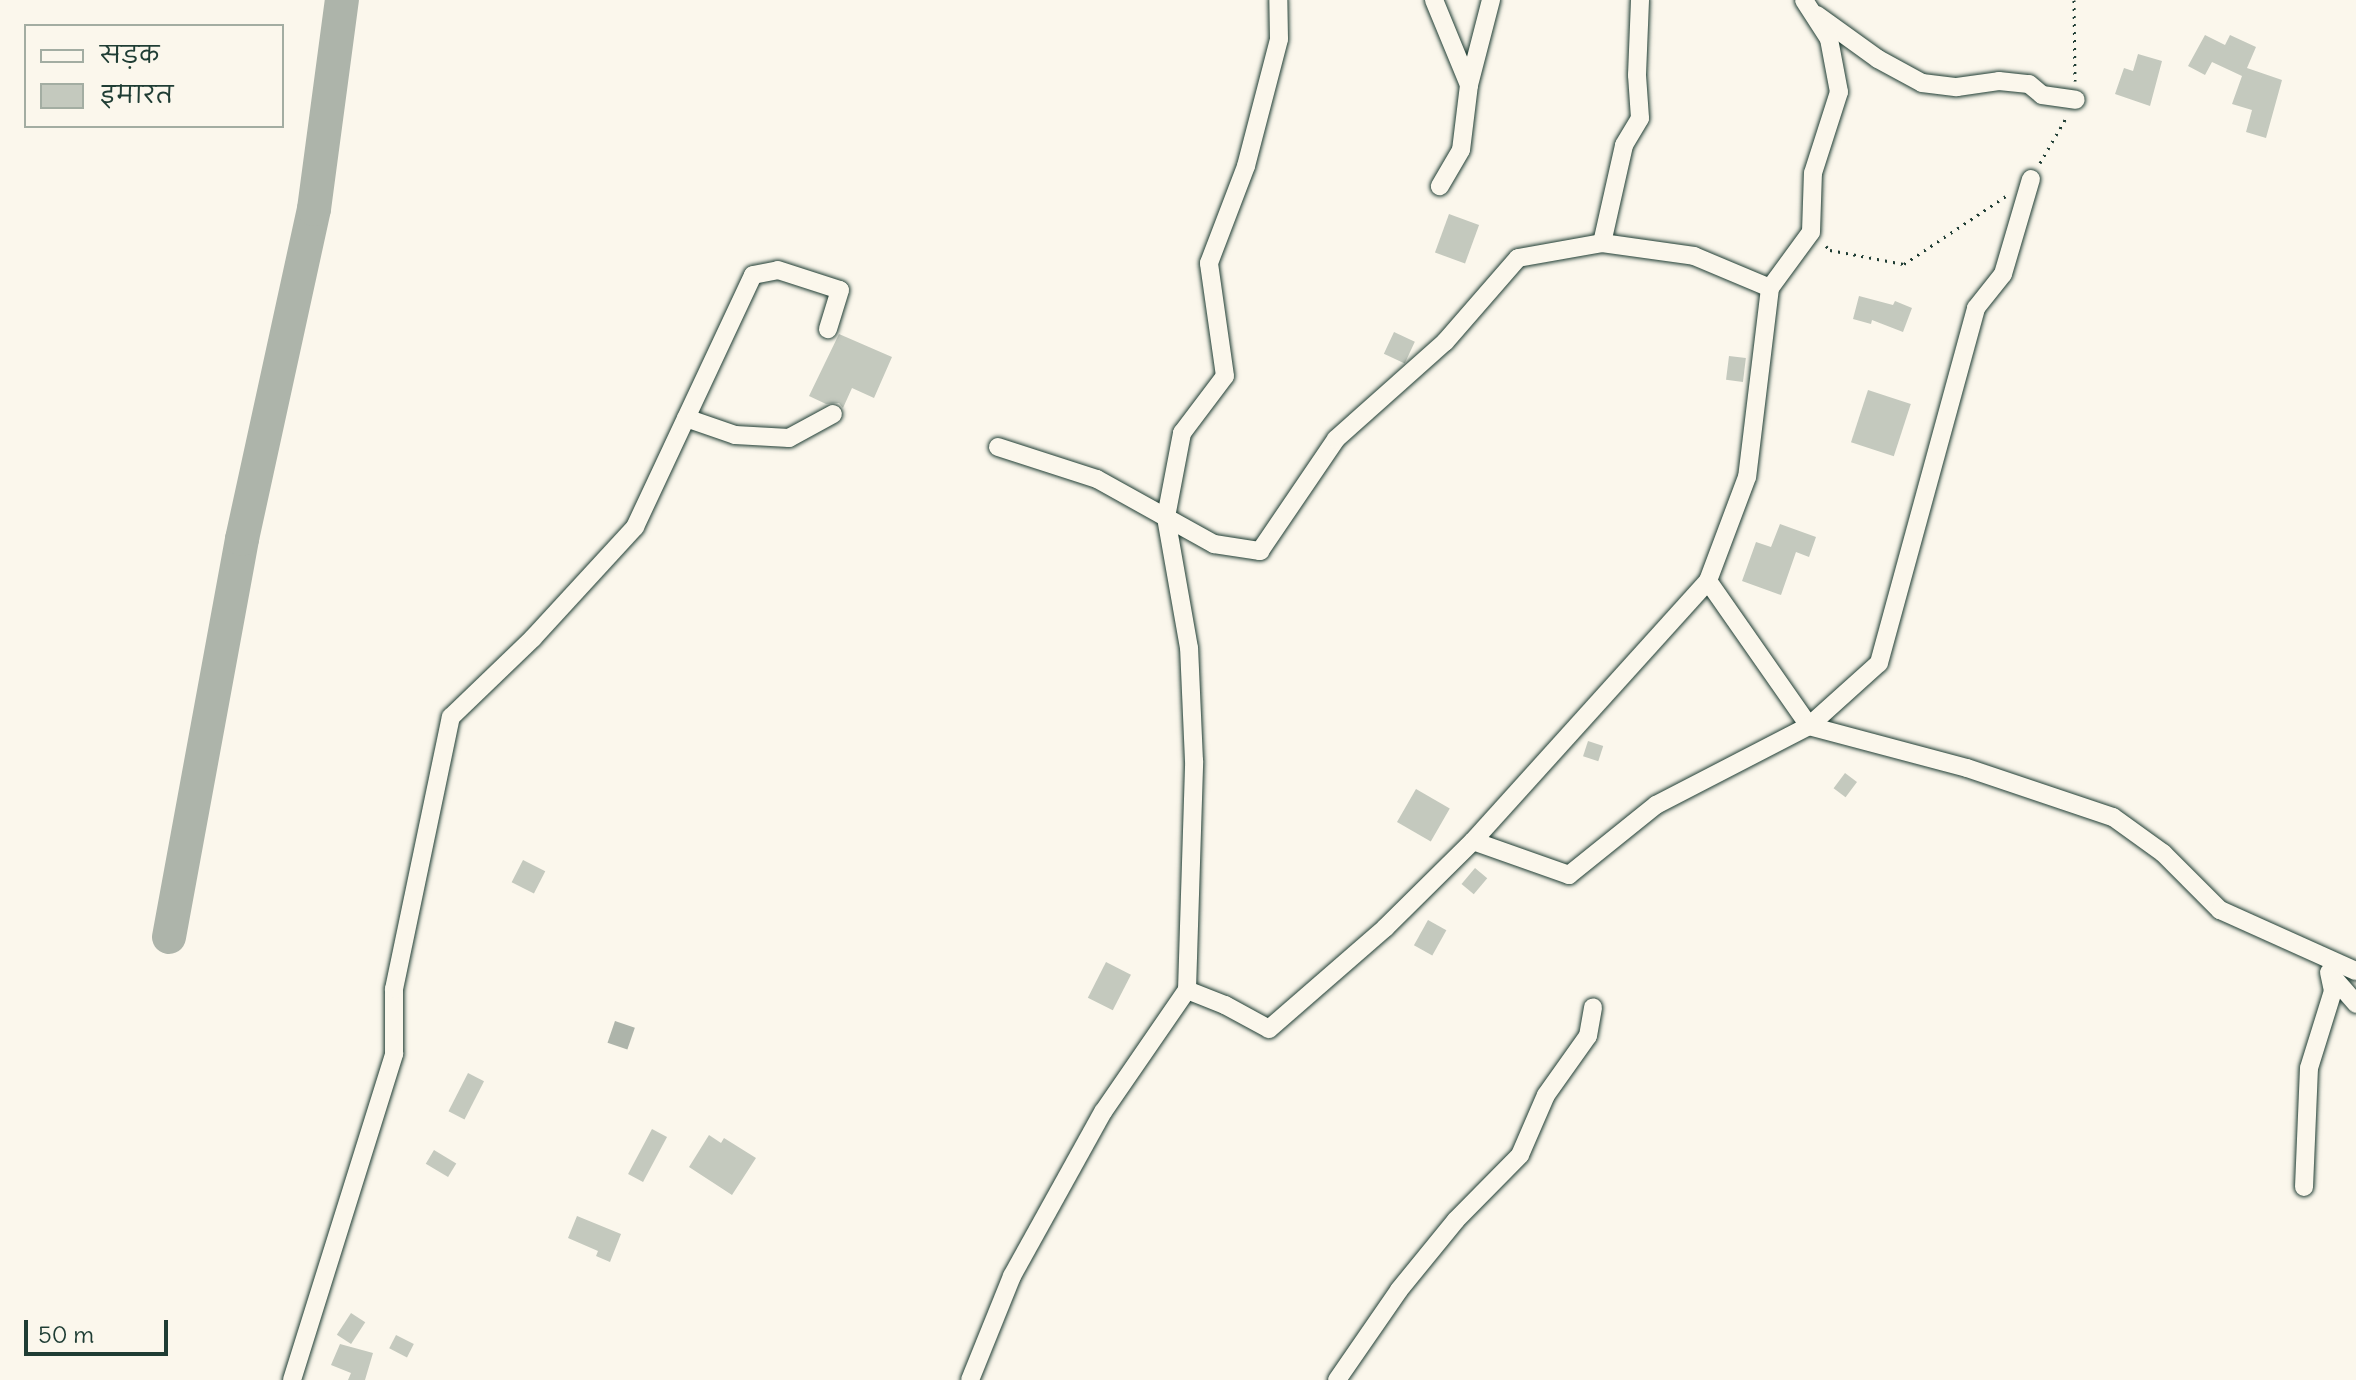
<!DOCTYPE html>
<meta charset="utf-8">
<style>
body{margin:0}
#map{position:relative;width:2356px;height:1380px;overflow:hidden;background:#fbf7ec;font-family:Delius,"Playpen Sans Deva",sans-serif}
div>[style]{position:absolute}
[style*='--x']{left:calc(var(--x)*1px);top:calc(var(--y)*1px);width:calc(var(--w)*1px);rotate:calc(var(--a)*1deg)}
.water>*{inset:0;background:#adb4aa;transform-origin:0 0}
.river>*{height:34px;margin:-17px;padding:0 17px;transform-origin:17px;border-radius:17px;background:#adb4aa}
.building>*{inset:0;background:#c4c9be;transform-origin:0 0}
.path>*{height:3px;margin-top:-1.5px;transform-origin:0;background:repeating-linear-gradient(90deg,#1f3d34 0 2px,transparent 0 8px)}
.roads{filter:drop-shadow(0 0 2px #1f3d34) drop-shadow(0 0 2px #1f3d34)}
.street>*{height:18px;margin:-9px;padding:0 9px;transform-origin:9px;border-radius:9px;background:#fbf7ec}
span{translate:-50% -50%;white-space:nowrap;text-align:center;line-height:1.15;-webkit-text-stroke:7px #fbf7ec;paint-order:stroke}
.legend{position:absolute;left:24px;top:24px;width:260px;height:104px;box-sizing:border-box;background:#fbf7ec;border:2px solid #a3ada2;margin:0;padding:10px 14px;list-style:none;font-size:24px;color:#1f3d34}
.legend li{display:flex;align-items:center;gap:16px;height:40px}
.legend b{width:40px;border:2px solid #a3ada2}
.scale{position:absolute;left:24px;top:1320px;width:144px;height:36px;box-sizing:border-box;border:4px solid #1f3d34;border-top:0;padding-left:10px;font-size:24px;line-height:28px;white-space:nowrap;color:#1f3d34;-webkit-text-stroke:6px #fbf7ec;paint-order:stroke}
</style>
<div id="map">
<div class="water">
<div style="left:615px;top:1021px;width:21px;height:23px;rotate:19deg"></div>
</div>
<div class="river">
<div style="--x:169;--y:937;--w:405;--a:-79.6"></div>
<div style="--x:242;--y:539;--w:338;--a:-77.7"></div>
<div style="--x:314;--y:209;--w:211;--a:-82.4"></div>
</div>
<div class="building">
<div style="clip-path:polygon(2205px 35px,2225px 45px,2230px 35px,2256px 47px,2247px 68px,2282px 80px,2266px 138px,2246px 132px,2252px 110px,2232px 104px,2242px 76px,2212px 62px,2205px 75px,2188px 66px)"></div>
<div style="clip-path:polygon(2138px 54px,2162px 61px,2150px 106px,2115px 94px,2124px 68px,2133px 71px)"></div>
<div style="left:1449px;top:214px;width:32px;height:41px;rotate:20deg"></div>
<div style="clip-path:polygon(1859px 296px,1893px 305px,1895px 301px,1912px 308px,1903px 332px,1872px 320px,1871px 324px,1853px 319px)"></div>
<div style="left:1394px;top:332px;width:23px;height:24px;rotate:25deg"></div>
<div style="clip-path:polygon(839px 334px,892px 357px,874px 398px,852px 388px,843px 408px,839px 403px,826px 404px,809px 396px)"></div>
<div style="left:1729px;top:356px;width:17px;height:24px;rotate:7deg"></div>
<div style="left:1868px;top:390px;width:45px;height:55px;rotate:18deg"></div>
<div style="clip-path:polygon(1780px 524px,1816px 537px,1809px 557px,1796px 552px,1781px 595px,1742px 581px,1756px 542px,1771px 547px)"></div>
<div style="left:1588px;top:741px;width:16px;height:16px;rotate:18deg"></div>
<div style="left:1845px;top:773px;width:15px;height:19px;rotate:37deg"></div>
<div style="left:1416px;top:789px;width:39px;height:38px;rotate:30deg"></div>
<div style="left:523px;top:860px;width:25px;height:25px;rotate:27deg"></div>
<div style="left:1475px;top:868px;width:16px;height:21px;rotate:40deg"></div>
<div style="left:1428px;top:920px;width:21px;height:29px;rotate:29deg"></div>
<div style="left:1106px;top:962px;width:28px;height:40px;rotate:27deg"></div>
<div style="left:468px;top:1073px;width:18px;height:43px;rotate:27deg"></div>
<div style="left:652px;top:1129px;width:17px;height:51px;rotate:28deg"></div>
<div style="clip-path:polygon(709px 1135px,721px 1143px,724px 1138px,756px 1158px,732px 1195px,689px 1167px)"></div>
<div style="left:434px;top:1150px;width:26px;height:16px;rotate:31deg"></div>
<div style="clip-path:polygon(577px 1216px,621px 1234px,610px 1262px,596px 1256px,598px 1251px,568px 1238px)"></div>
<div style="left:351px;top:1313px;width:17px;height:26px;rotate:33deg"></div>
<div style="left:396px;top:1335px;width:20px;height:15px;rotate:27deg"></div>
<div style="clip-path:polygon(340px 1344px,373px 1353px,365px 1380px,348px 1380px,351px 1373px,331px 1365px)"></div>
</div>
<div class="path">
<div style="--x:2074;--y:0;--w:81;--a:89.3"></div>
<div style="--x:2040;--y:163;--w:52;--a:-60"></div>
<div style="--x:1826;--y:246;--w:6;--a:45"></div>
<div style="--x:1830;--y:250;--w:75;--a:10.7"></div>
<div style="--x:1904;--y:264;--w:123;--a:-33.7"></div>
</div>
<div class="roads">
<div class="street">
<div style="--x:1434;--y:0;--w:92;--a:67.6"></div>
<div style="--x:1469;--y:85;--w:65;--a:97"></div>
<div style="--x:1461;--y:150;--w:42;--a:120.3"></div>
<div style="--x:1817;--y:15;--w:75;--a:35.8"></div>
<div style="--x:1878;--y:59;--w:50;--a:28.6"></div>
<div style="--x:1922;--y:83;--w:35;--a:7"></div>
<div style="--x:1957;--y:87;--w:42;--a:-8.1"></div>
<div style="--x:1999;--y:81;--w:30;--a:6"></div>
<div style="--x:2029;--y:84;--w:17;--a:40"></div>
<div style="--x:2042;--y:95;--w:34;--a:8"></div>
<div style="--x:1469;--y:85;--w:88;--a:-75.5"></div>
<div style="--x:1602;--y:243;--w:100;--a:-77.3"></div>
<div style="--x:1624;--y:145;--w:31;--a:-59"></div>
<div style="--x:1640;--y:118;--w:43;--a:-94"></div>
<div style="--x:1637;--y:75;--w:75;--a:-87.7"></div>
<div style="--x:1770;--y:288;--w:69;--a:-53.8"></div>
<div style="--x:1811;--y:232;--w:59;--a:-88.1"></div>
<div style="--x:1813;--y:173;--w:85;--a:-72.2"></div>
<div style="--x:1839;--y:92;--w:54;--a:-100.7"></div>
<div style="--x:1829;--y:39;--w:46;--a:-122.7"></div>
<div style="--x:686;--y:418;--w:52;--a:19.1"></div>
<div style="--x:735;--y:435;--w:54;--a:3.2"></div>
<div style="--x:789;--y:438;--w:50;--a:-28.6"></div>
<div style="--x:998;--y:447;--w:104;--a:17.9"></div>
<div style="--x:1097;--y:479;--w:134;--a:29.1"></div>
<div style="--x:1214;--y:544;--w:47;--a:8.7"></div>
<div style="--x:1260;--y:551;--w:135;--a:-55.8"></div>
<div style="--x:1336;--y:439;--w:146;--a:-41.7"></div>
<div style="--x:1445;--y:342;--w:111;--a:-49"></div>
<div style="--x:1518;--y:258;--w:85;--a:-10.1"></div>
<div style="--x:1602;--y:243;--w:93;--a:8"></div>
<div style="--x:1694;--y:256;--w:82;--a:22.8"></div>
<div style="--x:1770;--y:288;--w:190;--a:96.9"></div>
<div style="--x:1747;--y:477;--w:111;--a:110.6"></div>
<div style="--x:1708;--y:581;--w:177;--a:55.1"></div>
<div style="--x:1809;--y:726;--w:94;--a:-42"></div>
<div style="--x:1879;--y:663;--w:368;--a:-74.7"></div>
<div style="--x:1976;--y:308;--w:43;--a:-51.5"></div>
<div style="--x:2003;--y:274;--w:99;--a:-73.6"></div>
<div style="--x:1473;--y:841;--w:350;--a:-47.9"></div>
<div style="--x:2332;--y:976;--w:37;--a:49"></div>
<div style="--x:1187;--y:990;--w:229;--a:-88.2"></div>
<div style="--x:1194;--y:761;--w:113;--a:-92.5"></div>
<div style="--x:1189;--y:648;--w:133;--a:-100"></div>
<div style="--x:1166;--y:517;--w:86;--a:-79.2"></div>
<div style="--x:1182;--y:433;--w:71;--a:-53"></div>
<div style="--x:1225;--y:376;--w:114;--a:-98.1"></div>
<div style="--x:1209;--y:263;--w:104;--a:-69.1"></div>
<div style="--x:1246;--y:166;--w:131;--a:-75.4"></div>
<div style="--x:1279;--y:39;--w:39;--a:-91"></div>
<div style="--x:2304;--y:1187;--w:119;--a:-87.6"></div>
<div style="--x:2309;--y:1068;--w:81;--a:-72.7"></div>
<div style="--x:2333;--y:991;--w:19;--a:-102"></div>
<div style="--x:292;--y:1380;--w:342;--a:-72.6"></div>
<div style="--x:394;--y:1054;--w:65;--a:-90"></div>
<div style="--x:394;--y:989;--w:278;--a:-78.2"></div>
<div style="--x:451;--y:717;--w:114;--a:-43.9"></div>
<div style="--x:533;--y:638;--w:151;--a:-47.4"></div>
<div style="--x:635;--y:527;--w:278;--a:-64.9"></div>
<div style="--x:753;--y:275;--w:25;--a:-11"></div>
<div style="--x:778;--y:270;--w:65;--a:17.9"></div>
<div style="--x:840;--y:290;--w:41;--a:107.1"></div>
<div style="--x:970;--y:1380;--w:112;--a:-68"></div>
<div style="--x:1012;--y:1276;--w:188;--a:-61"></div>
<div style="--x:1103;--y:1112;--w:148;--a:-55.5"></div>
<div style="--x:1187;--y:990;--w:41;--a:21.5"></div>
<div style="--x:1225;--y:1005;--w:50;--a:28.6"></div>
<div style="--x:1269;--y:1029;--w:154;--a:-41"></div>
<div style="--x:1385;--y:928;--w:124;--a:-44.7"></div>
<div style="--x:1473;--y:841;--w:102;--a:19.5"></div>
<div style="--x:1569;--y:875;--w:112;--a:-38.8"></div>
<div style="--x:1656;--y:805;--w:172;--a:-27.3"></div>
<div style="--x:1809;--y:726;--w:163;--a:14.9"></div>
<div style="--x:1967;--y:768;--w:154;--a:18.6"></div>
<div style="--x:2113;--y:817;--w:62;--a:35.8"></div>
<div style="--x:2163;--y:853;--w:81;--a:45"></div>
<div style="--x:2220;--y:910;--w:149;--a:24.2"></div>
<div style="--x:1337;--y:1380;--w:109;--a:-55.4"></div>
<div style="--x:1399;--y:1290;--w:90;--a:-50.8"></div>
<div style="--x:1456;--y:1220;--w:91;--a:-45.4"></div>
<div style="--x:1520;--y:1155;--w:65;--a:-66.6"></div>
<div style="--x:1546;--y:1095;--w:72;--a:-54.6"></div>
<div style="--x:1588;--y:1036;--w:29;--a:-80"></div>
</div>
</div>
<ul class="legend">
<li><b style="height:10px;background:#fbf7ec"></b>सड़क</li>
<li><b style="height:22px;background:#c4c9be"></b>इमारत</li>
</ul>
<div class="scale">50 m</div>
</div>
